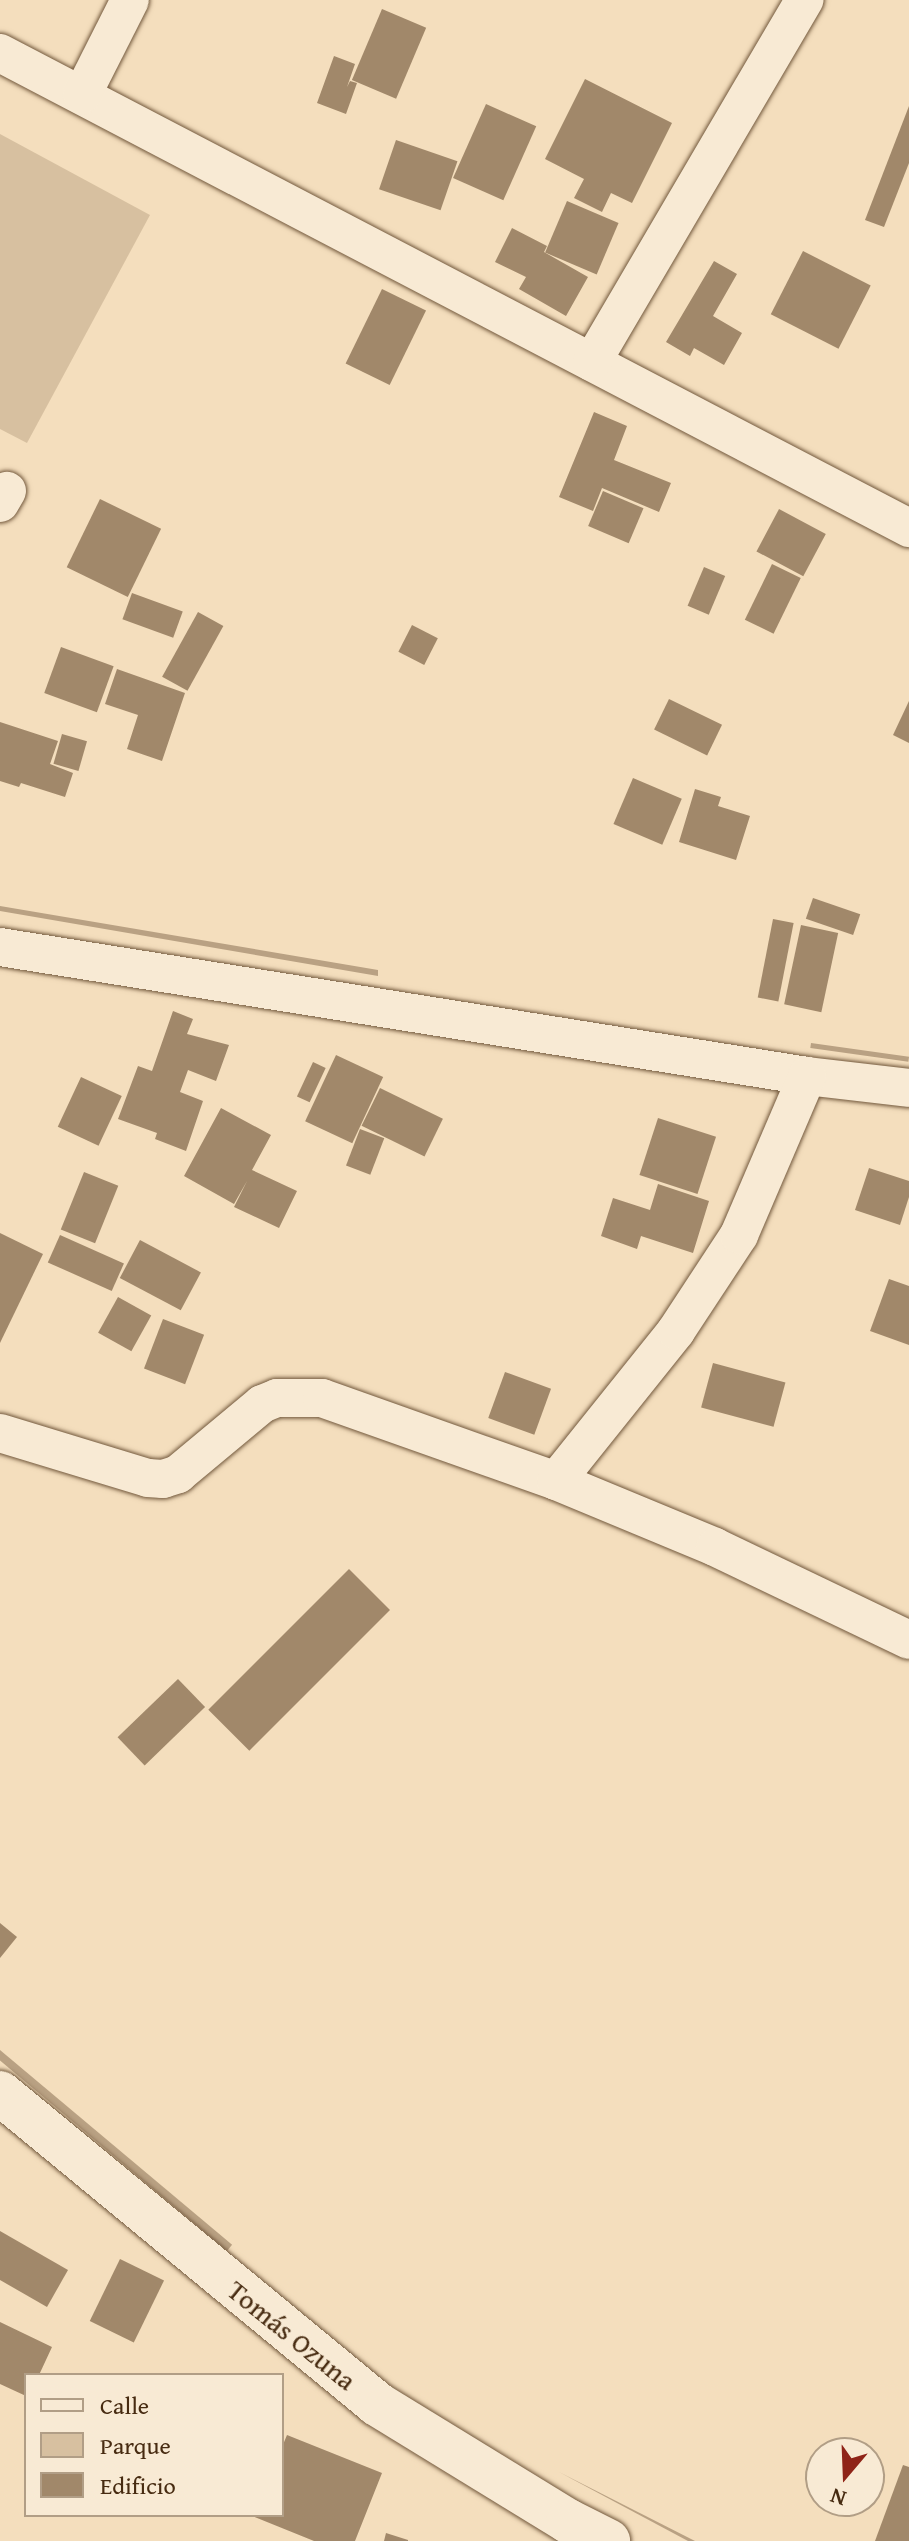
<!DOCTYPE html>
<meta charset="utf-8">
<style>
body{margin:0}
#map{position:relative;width:909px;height:2541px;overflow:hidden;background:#f4debd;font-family:"Gentium Book Plus",serif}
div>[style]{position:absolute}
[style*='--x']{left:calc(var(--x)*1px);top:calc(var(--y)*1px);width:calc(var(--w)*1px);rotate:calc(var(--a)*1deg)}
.green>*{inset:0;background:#d7c0a0}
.water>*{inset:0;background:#b9a183;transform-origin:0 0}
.building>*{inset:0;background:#a1886a;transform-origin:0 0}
.roads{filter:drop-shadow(0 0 2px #72583c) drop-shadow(0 0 2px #72583c)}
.street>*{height:38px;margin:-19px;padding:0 19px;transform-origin:19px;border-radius:19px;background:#f8ead4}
.secondary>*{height:44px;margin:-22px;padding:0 22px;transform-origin:22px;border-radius:22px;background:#f8ead4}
span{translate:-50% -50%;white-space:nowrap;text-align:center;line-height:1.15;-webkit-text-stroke:6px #f8ead4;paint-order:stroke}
.street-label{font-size:28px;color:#472b11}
.legend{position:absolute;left:24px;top:2373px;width:260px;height:144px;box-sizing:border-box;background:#f8ead4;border:2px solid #b19e86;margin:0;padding:10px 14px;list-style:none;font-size:24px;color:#472b11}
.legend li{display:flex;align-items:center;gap:16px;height:40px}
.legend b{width:40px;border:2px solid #b19e86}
.north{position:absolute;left:805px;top:2437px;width:80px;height:80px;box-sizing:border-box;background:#f8ead4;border:2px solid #b19e86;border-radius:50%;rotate:199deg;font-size:22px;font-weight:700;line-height:32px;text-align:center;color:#472b11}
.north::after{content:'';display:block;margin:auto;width:28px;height:36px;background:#8f2418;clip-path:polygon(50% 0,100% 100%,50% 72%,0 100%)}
</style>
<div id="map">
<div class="green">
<div style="clip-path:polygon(0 134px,150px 215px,27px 443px,0 429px)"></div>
</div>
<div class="water">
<div style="clip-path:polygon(0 906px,378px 970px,378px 976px,0 911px)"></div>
<div style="left:811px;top:1043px;width:99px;height:5px;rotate:8deg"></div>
<div style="left:0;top:2050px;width:303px;height:8px;rotate:40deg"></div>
<div style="clip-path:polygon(559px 2472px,695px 2541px,688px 2541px)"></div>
</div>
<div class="building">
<div style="left:382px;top:9px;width:48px;height:77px;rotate:23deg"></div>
<div style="clip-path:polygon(334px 56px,355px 64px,347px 87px,350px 81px,357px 83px,346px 114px,317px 103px)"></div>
<div style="clip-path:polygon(585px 79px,672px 123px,632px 203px,611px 193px,602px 212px,574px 198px,584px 179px,545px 159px)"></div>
<div style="left:486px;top:104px;width:55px;height:81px;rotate:24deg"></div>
<div style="clip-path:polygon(909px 106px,909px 163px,884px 227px,865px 220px)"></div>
<div style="left:396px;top:140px;width:65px;height:52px;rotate:19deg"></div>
<div style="left:567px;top:201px;width:56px;height:56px;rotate:23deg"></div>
<div style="clip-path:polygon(512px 228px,547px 246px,544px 252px,588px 277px,566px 316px,519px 289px,526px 277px,495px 262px)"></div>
<div style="left:803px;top:251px;width:76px;height:71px;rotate:27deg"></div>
<div style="clip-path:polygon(714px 261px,737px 274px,713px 316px,742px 333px,724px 365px,694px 348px,690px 356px,666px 342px)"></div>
<div style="left:382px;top:289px;width:49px;height:83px;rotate:26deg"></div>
<div style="clip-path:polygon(594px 412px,627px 426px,614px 460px,671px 483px,659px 512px,602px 488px,593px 511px,559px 497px)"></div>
<div style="left:603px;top:491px;width:44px;height:38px;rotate:23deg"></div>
<div style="left:100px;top:499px;width:68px;height:76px;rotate:26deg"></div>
<div style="left:779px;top:509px;width:53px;height:48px;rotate:28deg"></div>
<div style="left:772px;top:564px;width:32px;height:62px;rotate:26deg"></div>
<div style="left:704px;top:567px;width:23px;height:42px;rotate:23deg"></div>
<div style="left:132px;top:593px;width:54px;height:28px;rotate:20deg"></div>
<div style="left:198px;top:612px;width:29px;height:74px;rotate:29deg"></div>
<div style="left:412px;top:625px;width:29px;height:30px;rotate:27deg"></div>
<div style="left:61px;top:647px;width:56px;height:49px;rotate:20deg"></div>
<div style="clip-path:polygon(117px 669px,185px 693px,162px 761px,127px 749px,138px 715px,105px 704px)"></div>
<div style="left:669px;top:699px;width:59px;height:34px;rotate:26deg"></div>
<div style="clip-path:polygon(909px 701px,909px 743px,893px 735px)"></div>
<div style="clip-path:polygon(0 722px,58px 741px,50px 764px,73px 773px,65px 797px,21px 783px,19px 787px,0 781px)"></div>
<div style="left:62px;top:734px;width:26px;height:31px;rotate:16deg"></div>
<div style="left:633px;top:778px;width:53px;height:50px;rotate:23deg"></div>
<div style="clip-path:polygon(695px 789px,721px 797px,718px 806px,750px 816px,736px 860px,679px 842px)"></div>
<div style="left:813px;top:898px;width:50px;height:22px;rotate:19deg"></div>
<div style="left:773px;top:919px;width:21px;height:80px;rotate:11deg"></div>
<div style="left:801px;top:925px;width:38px;height:81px;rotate:12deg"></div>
<div style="clip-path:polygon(173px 1011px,193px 1019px,187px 1034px,229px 1045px,216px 1081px,188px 1070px,180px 1092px,203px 1101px,186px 1151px,155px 1139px,157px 1133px,118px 1119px,138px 1066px,152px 1071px)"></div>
<div style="left:336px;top:1055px;width:52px;height:73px;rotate:25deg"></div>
<div style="left:313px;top:1062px;width:14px;height:38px;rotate:25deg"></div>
<div style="left:81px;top:1077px;width:45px;height:55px;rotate:25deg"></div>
<div style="left:380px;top:1088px;width:70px;height:42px;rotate:26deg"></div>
<div style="clip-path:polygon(221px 1108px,271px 1135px,252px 1170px,297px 1191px,279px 1228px,234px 1207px,247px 1181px,234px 1204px,184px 1176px)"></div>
<div style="left:658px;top:1118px;width:61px;height:60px;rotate:18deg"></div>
<div style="left:360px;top:1129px;width:26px;height:39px;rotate:21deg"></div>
<div style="clip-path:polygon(869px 1168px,909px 1181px,909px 1197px,900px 1225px,855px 1210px)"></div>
<div style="left:84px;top:1172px;width:37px;height:62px;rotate:22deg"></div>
<div style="clip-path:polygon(658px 1184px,709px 1201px,693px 1253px,641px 1236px,637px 1249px,601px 1236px,613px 1198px,650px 1210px)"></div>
<div style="clip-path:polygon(0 1233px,43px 1254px,0 1343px)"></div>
<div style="left:60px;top:1235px;width:70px;height:30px;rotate:24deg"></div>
<div style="left:140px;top:1240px;width:69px;height:43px;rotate:28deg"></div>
<div style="clip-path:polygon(889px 1279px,909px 1286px,909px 1345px,870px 1331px)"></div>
<div style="left:118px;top:1297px;width:38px;height:41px;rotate:29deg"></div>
<div style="left:163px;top:1319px;width:44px;height:53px;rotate:21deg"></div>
<div style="left:713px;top:1363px;width:75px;height:46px;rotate:15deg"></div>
<div style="left:505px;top:1372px;width:49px;height:49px;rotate:20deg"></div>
<div style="left:349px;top:1569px;width:58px;height:199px;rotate:45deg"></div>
<div style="left:178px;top:1679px;width:39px;height:84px;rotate:46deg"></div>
<div style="clip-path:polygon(0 1923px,17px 1937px,0 1958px)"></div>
<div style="clip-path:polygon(0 2231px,68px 2270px,47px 2307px,0 2280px)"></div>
<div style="left:120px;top:2259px;width:49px;height:69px;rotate:26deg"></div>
<div style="clip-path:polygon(0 2322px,52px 2347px,39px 2375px,26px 2375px,26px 2396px,0 2384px)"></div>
<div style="clip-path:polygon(287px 2435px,382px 2473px,355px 2541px,314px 2541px,250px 2515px,282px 2515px,282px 2447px)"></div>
<div style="clip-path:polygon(903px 2465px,909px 2467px,909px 2541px,875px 2541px)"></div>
<div style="clip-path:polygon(386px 2533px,408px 2540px,408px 2541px,384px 2541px)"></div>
</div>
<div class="roads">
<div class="street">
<div style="--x:0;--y:53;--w:1026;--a:27.59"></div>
<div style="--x:82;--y:95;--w:106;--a:-63.2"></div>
<div style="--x:592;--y:362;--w:420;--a:-59.6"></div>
<div style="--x:0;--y:503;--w:14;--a:-60"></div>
<div style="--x:0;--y:947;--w:817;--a:9.08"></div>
<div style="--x:807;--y:1076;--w:103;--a:6.7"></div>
<div style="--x:0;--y:1433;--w:155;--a:16.9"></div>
<div style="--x:148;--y:1478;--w:15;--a:4"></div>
<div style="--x:163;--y:1479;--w:16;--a:-18"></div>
<div style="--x:178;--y:1474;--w:109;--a:-39.8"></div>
<div style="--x:262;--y:1404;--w:16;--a:-22"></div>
<div style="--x:277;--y:1398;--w:45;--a:0"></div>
<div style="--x:322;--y:1398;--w:248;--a:19.5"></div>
<div style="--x:556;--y:1481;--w:172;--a:22.5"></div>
<div style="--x:715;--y:1547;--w:215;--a:25.6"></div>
<div style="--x:556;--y:1481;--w:192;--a:-51.3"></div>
<div style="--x:676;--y:1331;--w:115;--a:-56.7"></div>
<div style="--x:739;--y:1235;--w:173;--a:-66.8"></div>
</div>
<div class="secondary">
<div style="--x:0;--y:2093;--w:489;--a:39.5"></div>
<div style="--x:377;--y:2404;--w:224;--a:31.5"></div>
<div style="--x:568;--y:2521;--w:45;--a:26.6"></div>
</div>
</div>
<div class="street-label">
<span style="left:292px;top:2335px;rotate:39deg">Tomás Ozuna</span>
</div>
<ul class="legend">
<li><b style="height:10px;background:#f8ead4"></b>Calle</li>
<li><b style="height:22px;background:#d7c0a0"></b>Parque</li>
<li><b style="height:22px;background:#a1886a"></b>Edificio</li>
</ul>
<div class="north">N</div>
</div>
